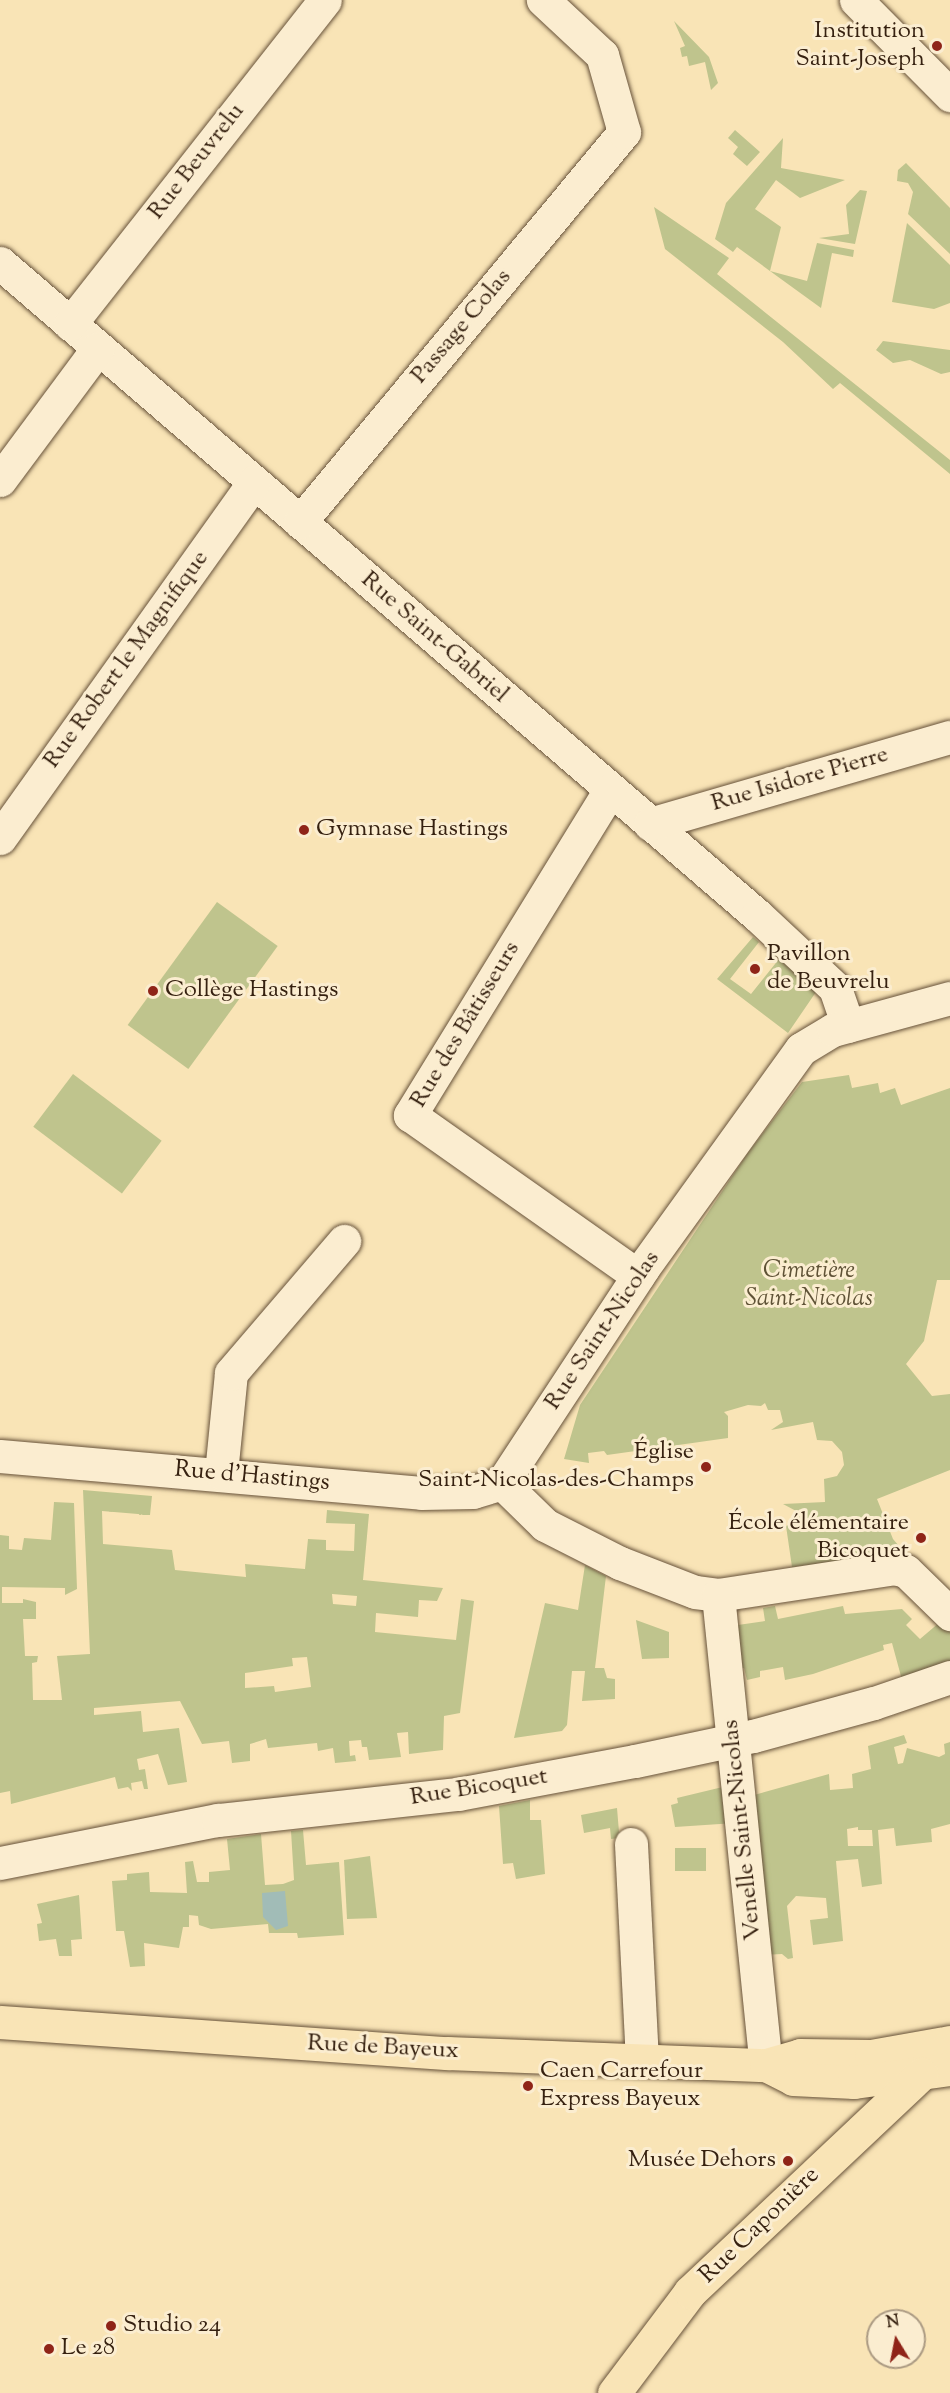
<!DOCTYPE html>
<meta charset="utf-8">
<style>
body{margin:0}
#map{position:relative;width:950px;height:2393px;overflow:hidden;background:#f9e4b6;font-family:"Sorts Mill Goudy",serif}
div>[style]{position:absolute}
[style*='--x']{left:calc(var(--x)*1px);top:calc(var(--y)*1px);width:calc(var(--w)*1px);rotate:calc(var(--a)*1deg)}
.green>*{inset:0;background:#bfc48d;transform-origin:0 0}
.water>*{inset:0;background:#a1bcb7}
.roads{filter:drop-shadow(0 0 2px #67523a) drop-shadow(0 0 2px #67523a)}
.minor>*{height:33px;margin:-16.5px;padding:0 16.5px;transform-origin:16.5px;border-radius:16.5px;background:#fbedd0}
.major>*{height:33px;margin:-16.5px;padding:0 16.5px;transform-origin:16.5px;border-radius:16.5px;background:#f9e4b6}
.dots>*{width:16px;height:16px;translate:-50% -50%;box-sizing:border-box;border:3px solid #fbedd0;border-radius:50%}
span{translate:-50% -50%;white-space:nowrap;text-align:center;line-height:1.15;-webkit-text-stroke:6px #fbedd0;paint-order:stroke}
.poi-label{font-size:24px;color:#362110}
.right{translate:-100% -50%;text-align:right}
.left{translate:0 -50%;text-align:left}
.street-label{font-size:24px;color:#362110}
.park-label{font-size:24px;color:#5f5236;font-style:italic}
.north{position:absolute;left:866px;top:2309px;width:60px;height:60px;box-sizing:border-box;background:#fbedd0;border:2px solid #ac9b83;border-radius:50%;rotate:350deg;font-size:16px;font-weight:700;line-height:24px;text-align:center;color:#362110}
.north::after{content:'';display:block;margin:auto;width:21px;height:27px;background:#8f2418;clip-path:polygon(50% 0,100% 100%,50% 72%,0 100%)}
</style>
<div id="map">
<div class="green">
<div style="clip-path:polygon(674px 21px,709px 57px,718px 83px,711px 90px,705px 62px,689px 66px,687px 56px,682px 57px,680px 48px,685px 46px)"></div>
<div style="clip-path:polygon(735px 130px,760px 152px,747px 166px,733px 154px,738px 147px,728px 138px)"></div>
<div style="clip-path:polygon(783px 138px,781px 168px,845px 180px,800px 198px,776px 180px,755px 209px,781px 227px,770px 271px,807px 281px,817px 243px,854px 250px,853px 257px,832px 253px,821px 308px,737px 247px,733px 252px,715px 239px,726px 203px)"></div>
<div style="clip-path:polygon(906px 163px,950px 208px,950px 254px,908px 214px,913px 192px,908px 183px,897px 181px,898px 170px)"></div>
<div style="clip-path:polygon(860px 190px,867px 191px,855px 244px,819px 238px,849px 234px,846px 205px)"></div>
<div style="clip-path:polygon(654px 207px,729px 258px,717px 274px,950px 460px,950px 474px,840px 383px,833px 389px,783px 342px,665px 249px)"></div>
<div style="clip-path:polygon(907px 223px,950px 265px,950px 303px,934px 309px,892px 302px)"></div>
<div style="clip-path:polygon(883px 341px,950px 350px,950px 372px,941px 374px,910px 360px,893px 363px,876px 350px)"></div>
<div style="left:217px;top:902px;width:75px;height:152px;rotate:36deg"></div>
<div style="clip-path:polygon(753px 937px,759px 942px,730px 979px,751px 994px,779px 959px,816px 992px,788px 1033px,717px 979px)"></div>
<div style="left:73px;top:1074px;width:111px;height:66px;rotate:37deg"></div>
<div style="clip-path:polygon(849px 1075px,852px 1088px,878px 1083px,880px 1093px,895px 1088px,901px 1105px,950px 1088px,950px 1280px,937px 1280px,924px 1341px,906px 1364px,932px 1396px,950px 1394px,950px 1470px,877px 1499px,893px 1539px,905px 1553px,792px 1567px,786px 1526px,796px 1522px,798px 1512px,783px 1504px,825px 1502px,824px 1479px,837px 1476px,844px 1465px,842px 1452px,832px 1441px,817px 1440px,813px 1422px,771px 1430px,783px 1422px,780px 1410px,768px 1410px,765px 1403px,761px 1406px,748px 1405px,724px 1412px,728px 1416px,728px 1438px,607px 1455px,604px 1451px,588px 1453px,589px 1463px,564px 1459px,580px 1405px,747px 1154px,802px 1082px)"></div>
<div style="clip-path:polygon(evenodd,83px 1490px,152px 1496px,150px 1515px,102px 1511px,103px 1544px,172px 1550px,175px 1570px,246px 1577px,245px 1564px,305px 1569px,308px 1539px,326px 1540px,326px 1550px,354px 1551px,355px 1524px,326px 1523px,327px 1510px,369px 1514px,363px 1580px,443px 1588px,437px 1601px,419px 1600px,418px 1617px,376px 1613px,375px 1632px,456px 1640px,461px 1599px,474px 1601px,460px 1713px,444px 1716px,443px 1750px,409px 1754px,408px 1732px,397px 1733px,401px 1757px,369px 1760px,367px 1747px,362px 1747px,361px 1740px,349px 1741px,350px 1756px,355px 1755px,356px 1761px,335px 1763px,333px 1748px,318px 1751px,317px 1743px,268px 1748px,266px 1739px,250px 1744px,250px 1761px,232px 1763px,229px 1741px,202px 1744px,180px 1701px,94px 1708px,94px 1715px,141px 1711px,143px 1732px,179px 1728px,187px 1782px,168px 1785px,158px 1754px,137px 1759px,139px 1770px,145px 1769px,148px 1789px,144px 1789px,142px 1781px,131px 1783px,132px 1791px,128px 1787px,118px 1789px,115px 1777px,11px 1804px,10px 1791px,0 1793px,0 1535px,9px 1536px,9px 1549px,22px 1550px,24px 1538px,51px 1540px,54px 1502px,74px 1503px,77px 1589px,65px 1595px,65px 1588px,2px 1587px,2px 1603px,23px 1603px,23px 1599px,36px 1602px,36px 1619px,23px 1619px,25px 1656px,38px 1656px,37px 1662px,32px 1663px,33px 1700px,62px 1700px,57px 1656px,90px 1654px,83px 1490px,332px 1594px,357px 1596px,356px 1606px,333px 1604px,332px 1594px,83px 1490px,307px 1657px,311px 1687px,275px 1692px,274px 1686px,245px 1688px,245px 1673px,293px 1666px,292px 1658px,307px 1657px)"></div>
<div style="clip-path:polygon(585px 1565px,606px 1576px,595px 1668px,604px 1668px,607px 1678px,615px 1679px,615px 1699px,582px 1701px,585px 1671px,572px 1671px,567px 1725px,562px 1731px,514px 1738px,545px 1603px,578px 1610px)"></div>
<div style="clip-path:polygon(775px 1606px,778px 1619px,843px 1606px,845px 1614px,902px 1609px,912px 1619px,906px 1625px,920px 1639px,940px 1622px,950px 1632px,950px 1661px,902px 1680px,892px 1643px,883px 1645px,884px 1650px,813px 1674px,785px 1680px,783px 1667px,760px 1671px,760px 1677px,747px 1680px,744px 1668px,736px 1670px,731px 1626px,765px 1621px,763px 1608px)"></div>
<div style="clip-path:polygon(636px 1620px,669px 1632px,669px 1658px,642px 1659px)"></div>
<div style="clip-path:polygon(evenodd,904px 1735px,907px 1743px,894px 1747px,898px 1764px,903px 1763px,907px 1748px,939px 1757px,945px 1754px,944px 1744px,950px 1742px,950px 1824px,931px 1829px,932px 1842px,896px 1846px,894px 1828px,878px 1830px,882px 1884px,862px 1887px,858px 1859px,836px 1861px,843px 1941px,813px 1945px,810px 1920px,828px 1918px,826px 1898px,796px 1896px,787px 1906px,793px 1958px,788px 1959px,782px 1954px,763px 1955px,747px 1797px,829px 1774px,830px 1790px,853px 1788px,852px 1774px,871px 1769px,868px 1746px,904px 1735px,858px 1827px,858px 1830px,872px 1830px,873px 1846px,848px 1846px,847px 1829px,858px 1827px)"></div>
<div style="clip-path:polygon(731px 1785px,735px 1823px,675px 1827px,671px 1805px,678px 1803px,677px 1798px)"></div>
<div style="clip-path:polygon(530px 1800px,530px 1820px,541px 1820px,545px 1874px,516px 1879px,513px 1863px,503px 1864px,499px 1806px)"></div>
<div style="clip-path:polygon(617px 1808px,619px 1832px,634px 1831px,634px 1836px,611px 1839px,610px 1828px,584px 1833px,581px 1815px)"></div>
<div style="clip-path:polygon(303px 1830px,306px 1865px,339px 1862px,344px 1935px,298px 1938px,297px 1933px,269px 1933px,268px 1924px,211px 1929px,199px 1925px,198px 1916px,189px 1915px,189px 1927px,183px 1927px,179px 1948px,144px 1943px,145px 1966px,130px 1967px,124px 1931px,116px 1931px,112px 1881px,127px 1880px,127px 1874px,149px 1872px,150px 1892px,187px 1893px,185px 1862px,193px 1861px,197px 1882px,209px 1882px,209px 1872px,230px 1870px,227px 1839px,261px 1834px,265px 1885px,283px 1884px,294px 1880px,291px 1831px)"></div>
<div style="left:706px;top:1848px;width:23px;height:31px;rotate:90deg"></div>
<div style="clip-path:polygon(370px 1856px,377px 1918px,347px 1919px,344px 1860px)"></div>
<div style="clip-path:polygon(79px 1895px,82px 1939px,71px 1940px,72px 1956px,59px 1956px,56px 1939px,39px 1941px,37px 1924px,42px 1923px,37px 1904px)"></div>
</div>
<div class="water">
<div style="clip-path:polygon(285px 1891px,288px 1926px,276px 1930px,263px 1917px,262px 1893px)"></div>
</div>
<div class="roads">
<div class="minor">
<div style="--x:856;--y:0;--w:134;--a:45.3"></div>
<div style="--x:0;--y:263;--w:999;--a:40.74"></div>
<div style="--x:757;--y:915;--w:107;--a:43.1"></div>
<div style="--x:835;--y:988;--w:40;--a:71.1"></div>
<div style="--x:70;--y:324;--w:412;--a:-51.8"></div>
<div style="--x:0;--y:480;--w:164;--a:-53.4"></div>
<div style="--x:300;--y:522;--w:507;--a:-50.28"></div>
<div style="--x:624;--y:132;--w:80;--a:-105.9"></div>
<div style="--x:602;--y:55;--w:81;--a:-137"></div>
<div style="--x:610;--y:790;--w:382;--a:121.6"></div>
<div style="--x:410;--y:1115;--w:279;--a:35.2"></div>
<div style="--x:650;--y:824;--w:312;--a:-16.2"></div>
<div style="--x:0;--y:838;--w:437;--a:-54.5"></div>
<div style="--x:0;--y:1456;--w:423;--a:5"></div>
<div style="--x:421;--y:1493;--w:52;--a:-1.1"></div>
<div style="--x:473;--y:1492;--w:30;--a:-17"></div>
<div style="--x:502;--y:1483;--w:257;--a:-56.7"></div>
<div style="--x:643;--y:1268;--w:270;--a:-54.2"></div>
<div style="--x:801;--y:1049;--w:37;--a:-31"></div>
<div style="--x:833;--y:1030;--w:121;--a:-15.3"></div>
<div style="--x:221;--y:1473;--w:100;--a:-84.3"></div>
<div style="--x:231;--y:1373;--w:174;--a:-49.4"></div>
<div style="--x:502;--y:1483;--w:60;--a:44.3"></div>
<div style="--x:545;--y:1525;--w:84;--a:26.9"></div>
<div style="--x:620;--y:1563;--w:80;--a:21.1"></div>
<div style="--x:695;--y:1592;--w:23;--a:7"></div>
<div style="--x:718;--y:1595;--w:178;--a:-8.7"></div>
<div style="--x:894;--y:1568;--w:12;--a:14"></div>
<div style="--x:906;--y:1571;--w:62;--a:44.3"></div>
<div style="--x:718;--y:1595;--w:472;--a:84.2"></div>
<div style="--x:631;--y:1844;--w:216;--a:87.1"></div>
<div style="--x:0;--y:1863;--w:222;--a:-11.2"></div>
<div style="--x:218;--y:1820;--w:241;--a:-6.2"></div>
<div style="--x:458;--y:1794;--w:180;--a:-10.6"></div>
<div style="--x:635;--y:1761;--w:121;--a:-12"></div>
<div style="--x:753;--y:1736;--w:125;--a:-15.3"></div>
<div style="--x:874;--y:1703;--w:80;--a:-18.9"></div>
</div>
<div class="major">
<div style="--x:0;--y:2022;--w:448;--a:4"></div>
<div style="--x:447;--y:2053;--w:319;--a:2.2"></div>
<div style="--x:766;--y:2065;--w:35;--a:-16"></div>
<div style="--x:800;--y:2055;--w:71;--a:0.8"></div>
<div style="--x:871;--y:2056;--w:80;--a:-10"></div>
<div style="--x:766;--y:2065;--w:30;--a:27"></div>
<div style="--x:793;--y:2079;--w:61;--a:2.8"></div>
<div style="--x:854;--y:2082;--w:97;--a:-7.7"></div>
<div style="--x:614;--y:2393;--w:126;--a:-53"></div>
<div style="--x:690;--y:2292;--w:318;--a:-43.3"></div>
</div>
</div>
<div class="dots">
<div style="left:937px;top:46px;background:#8f2418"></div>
<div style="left:304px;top:830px;background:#8f2418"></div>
<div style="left:755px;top:969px;background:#8f2418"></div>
<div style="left:153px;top:991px;background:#8f2418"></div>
<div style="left:706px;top:1467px;background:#8f2418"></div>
<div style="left:921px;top:1538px;background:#8f2418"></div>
<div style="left:528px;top:2086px;background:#8f2418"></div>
<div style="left:788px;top:2161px;background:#8f2418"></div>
<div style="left:111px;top:2326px;background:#8f2418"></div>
<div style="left:49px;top:2349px;background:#8f2418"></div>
</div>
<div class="poi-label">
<span class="right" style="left:925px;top:46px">Institution<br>Saint-Joseph</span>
<span class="left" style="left:316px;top:830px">Gymnase Hastings</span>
<span class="left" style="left:767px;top:969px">Pavillon<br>de Beuvrelu</span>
<span class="left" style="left:165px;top:991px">Collège Hastings</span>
<span class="right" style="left:694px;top:1467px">Église<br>Saint-Nicolas-des-Champs</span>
<span class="right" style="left:909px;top:1538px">École élémentaire<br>Bicoquet</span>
<span class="left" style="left:540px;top:2086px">Caen Carrefour<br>Express Bayeux</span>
<span class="right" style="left:776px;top:2161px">Musée Dehors</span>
<span class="left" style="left:123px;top:2326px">Studio 24</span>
<span class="left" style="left:61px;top:2349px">Le 28</span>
</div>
<div class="street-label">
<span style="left:197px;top:162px;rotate:-52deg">Rue Beuvrelu</span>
<span style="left:462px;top:327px;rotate:-50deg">Passage Colas</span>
<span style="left:434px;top:638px;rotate:41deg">Rue Saint-Gabriel</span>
<span style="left:127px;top:660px;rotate:-54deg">Rue Robert le Magnifique</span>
<span style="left:800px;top:780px;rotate:-16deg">Rue Isidore Pierre</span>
<span style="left:466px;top:1025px;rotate:-59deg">Rue des Bâtisseurs</span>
<span style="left:603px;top:1331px;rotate:-56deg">Rue Saint-Nicolas</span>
<span style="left:252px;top:1477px;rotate:5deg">Rue d'Hastings</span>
<span style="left:479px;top:1788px;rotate:-9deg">Rue Bicoquet</span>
<span style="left:743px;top:1830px;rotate:-96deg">Venelle Saint-Nicolas</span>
<span style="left:383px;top:2048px;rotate:3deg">Rue de Bayeux</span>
<span style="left:760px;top:2226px;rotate:-44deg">Rue Caponière</span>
</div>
<div class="park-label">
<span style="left:809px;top:1286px">Cimetière<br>Saint-Nicolas</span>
</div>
<div class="north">N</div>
</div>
